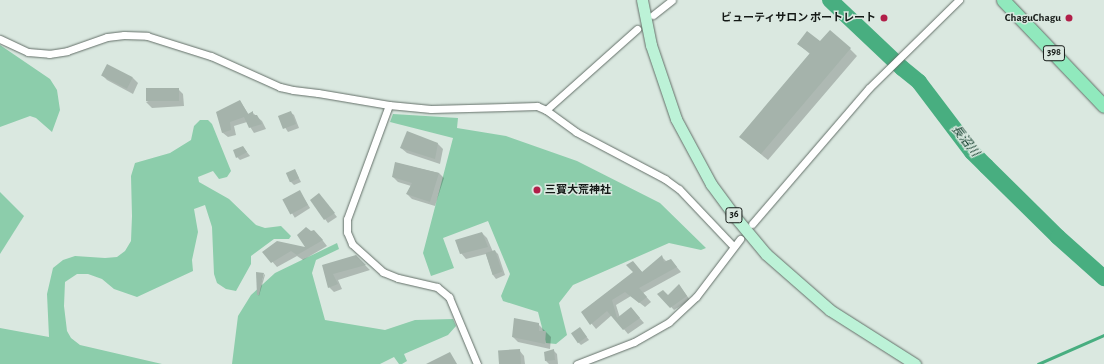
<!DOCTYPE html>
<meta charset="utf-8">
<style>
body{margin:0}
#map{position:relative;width:1104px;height:364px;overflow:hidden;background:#dae8e0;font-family:"Alegreya Sans","Noto Sans JP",sans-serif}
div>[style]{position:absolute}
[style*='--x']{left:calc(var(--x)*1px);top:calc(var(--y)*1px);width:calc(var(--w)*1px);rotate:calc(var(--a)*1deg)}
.green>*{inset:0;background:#8ccdab}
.shadow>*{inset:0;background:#0003;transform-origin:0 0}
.stream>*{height:2.5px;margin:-1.25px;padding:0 1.25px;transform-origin:1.25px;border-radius:1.25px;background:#48ae80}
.river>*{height:16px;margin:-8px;padding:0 8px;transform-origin:8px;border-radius:8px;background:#48ae80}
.building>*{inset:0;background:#a5b3ab;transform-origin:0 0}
.roads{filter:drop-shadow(0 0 1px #636f68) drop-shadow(0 0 1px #636f68)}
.street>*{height:7px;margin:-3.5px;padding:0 3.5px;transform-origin:3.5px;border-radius:3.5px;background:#fff}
.primary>*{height:11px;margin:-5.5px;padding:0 5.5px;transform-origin:5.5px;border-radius:5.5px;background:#bcf2d7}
.highway>*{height:13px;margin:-6.5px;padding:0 6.5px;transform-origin:6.5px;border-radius:6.5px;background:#90e9bd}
.dots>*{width:11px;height:11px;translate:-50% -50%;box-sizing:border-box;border:2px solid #dae8e0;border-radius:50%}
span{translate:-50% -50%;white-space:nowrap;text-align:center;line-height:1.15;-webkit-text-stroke:3px #dae8e0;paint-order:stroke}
.shield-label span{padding:1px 3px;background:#dae8e0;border:1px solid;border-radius:3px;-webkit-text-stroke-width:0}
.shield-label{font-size:10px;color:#151a17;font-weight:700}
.poi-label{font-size:11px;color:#151a17;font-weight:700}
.right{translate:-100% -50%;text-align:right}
.left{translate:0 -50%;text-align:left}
.water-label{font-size:12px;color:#083523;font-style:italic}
</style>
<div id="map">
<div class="green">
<div style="clip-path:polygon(0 45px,50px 79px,57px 90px,60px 110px,52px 132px,36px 118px,30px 116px,0 127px)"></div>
<div style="clip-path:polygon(393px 114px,458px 118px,457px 128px,506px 136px,577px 161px,660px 203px,706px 248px,701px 250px,669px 243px,573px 285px,559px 303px,567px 335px,556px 344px,546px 343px,538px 312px,503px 301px,501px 296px,510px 274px,488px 221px,443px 238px,454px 268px,431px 276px,423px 253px,453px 138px,390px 122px)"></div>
<div style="clip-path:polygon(200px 120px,208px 120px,212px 124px,231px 171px,227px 177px,219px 179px,213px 171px,198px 177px,199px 182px,229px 199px,256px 225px,265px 228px,281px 226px,291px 236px,289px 239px,274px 239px,251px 256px,251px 264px,236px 291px,226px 289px,217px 283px,214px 274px,212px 227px,205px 205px,194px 209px,198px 232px,192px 260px,193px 271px,137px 297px,114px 289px,102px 279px,88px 274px,77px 274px,65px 282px,64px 306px,67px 331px,71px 338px,80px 345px,162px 364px,0 364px,0 328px,49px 337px,47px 294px,53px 268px,63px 260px,75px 256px,105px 258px,117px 257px,125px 251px,131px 241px,132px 216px,131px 176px,135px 163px,170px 153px,191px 140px,194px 126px)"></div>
<div style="clip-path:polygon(0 192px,24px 216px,0 254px)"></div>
<div style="clip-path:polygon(337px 243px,339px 249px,316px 260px,312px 273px,325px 320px,385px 330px,415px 320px,453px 319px,456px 326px,448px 335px,404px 354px,407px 361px,402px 364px,399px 364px,394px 357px,380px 364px,232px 364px,238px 316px,251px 295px,275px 273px)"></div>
</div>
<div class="shadow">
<div style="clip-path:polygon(820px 43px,850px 49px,857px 56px,768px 160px,747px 143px,810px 54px,798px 44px)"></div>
<div style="clip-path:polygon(102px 75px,133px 78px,138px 83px,133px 94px,107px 80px)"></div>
<div style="clip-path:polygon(178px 89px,183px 94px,184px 106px,152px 108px,146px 102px)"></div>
<div style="clip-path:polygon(240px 101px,249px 115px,253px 113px,262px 121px,266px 129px,254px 133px,247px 122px,234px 126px,236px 135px,228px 137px,223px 133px,217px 113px)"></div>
<div style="clip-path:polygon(290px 112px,294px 115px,299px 128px,288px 132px,279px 118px)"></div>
<div style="clip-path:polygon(438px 144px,443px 149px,440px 164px,407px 153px,401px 148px)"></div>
<div style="clip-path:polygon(243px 147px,250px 156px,240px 160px,237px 157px)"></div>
<div style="clip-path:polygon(396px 163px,439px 173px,444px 178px,435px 206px,412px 199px,407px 194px,411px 186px,398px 182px,393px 177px)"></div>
<div style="clip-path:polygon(295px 170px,301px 182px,294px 185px,290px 181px)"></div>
<div style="left:300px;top:192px;width:19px;height:18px;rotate:58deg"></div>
<div style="clip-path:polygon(322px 198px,337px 217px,328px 223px,325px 219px)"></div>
<div style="clip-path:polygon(482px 233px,487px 238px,493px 252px,495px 251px,498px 254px,505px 275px,496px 279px,493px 275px,486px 254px,466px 259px,461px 253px)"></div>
<div style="clip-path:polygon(320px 237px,327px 246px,303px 260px,297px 256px,277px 267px,264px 252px,308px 248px)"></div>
<div style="clip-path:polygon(662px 257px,666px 261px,671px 260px,681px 272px,643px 293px,651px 302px,645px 307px,631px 296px,616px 305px,620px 318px,631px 308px,644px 323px,628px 334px,612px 315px,596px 329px,582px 312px,635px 272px,633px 262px,643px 273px)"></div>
<div style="clip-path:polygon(361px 261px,370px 270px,338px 280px,342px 289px,334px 292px,329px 287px,323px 266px)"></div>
<div style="clip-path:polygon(264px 274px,265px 275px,259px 296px,258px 294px)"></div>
<div style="clip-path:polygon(679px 285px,690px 300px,674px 310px,659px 294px,668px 296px)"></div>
<div style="clip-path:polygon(538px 324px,551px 337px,550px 349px,518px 342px,513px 337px)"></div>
<div style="clip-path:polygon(580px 328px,589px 340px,581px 345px,577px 341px)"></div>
<div style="clip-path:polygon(519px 350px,524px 356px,525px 364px,500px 364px)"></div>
<div style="clip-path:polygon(554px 351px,557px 354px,558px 364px,549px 364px,546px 361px)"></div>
</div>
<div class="stream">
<div style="--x:1038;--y:364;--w:72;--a:-23.7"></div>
</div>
<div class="river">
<div style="--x:830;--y:0;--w:99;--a:43.4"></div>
<div style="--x:902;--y:68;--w:22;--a:39"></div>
<div style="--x:919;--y:82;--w:88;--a:52.9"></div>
<div style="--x:972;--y:152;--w:20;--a:45"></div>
<div style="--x:986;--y:166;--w:101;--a:44.6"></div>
<div style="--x:1058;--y:237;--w:62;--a:41.7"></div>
</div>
<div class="building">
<div style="clip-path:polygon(830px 30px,851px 48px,761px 154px,739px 137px,810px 53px,797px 44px,807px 31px,820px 41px)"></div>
<div style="left:107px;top:64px;width:29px;height:13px;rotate:27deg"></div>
<div style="left:179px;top:88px;width:13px;height:33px;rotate:90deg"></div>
<div style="clip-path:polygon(240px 100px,248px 114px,253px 111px,253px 115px,257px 115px,262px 124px,249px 128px,244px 117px,230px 122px,231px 130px,222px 133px,216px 112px)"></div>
<div style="left:291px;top:111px;width:14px;height:14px;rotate:69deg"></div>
<div style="clip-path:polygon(407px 131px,438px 143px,435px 159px,400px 148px)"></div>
<div style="clip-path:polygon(243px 146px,247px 152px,236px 158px,233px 150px)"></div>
<div style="clip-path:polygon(395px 162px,439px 173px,430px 202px,406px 194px,412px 183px,392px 177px)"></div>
<div style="left:295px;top:169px;width:10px;height:10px;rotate:66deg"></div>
<div style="left:300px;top:190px;width:17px;height:20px;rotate:62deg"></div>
<div style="clip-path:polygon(319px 193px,335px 213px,324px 220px,310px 200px)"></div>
<div style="clip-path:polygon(306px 227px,311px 231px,314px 230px,323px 240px,297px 255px,291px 251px,271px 263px,262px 252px,277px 241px,305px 247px,297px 235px)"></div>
<div style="clip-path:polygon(482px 232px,488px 247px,460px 254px,455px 240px)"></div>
<div style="left:495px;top:250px;width:23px;height:10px;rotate:72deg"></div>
<div style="clip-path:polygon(356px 255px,366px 265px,333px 274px,338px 284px,328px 288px,322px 265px)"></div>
<div style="clip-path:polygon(662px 255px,664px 262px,671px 259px,677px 267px,639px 288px,647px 297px,639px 303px,625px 292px,612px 300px,617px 318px,631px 307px,640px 318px,623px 330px,607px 311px,590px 325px,581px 312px,633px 272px,626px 265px,633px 261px,642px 272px)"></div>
<div style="clip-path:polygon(256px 272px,264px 273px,259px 295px,257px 295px)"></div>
<div style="clip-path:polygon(679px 284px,687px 296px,670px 308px,657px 294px,663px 290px,668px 295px)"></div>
<div style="clip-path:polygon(514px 318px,539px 323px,539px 331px,546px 331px,545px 344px,512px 337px)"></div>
<div style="left:580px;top:327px;width:12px;height:11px;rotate:55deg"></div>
<div style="left:520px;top:349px;width:15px;height:22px;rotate:86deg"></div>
<div style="clip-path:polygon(554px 349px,555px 360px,545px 361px,544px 352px)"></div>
<div style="clip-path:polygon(450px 352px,457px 364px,426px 364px)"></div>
</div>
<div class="roads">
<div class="street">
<div style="--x:653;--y:15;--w:24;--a:-38"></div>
<div style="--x:0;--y:39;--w:31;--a:25"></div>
<div style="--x:28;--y:52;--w:21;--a:5"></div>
<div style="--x:49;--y:54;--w:18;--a:-9"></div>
<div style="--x:67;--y:51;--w:42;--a:-19.3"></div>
<div style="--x:107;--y:37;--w:17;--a:-7"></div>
<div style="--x:124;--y:35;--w:23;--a:2"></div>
<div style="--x:147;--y:36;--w:67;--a:17.4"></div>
<div style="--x:211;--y:56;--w:76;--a:24.2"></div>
<div style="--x:280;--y:87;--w:13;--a:13"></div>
<div style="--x:293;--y:90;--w:25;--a:7"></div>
<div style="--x:318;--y:93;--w:72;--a:9.6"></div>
<div style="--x:389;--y:105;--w:42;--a:5.4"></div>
<div style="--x:431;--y:109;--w:106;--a:-1.6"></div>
<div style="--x:537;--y:106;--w:10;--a:24"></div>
<div style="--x:546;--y:110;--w:37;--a:36"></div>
<div style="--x:576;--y:132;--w:101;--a:27.8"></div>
<div style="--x:665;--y:179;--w:17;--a:36"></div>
<div style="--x:679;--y:189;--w:79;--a:46.5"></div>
<div style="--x:389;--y:105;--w:121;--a:110.2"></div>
<div style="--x:347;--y:219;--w:13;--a:90"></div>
<div style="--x:347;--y:232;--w:13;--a:67"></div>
<div style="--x:352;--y:244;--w:42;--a:42.1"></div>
<div style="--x:383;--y:272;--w:16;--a:22"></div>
<div style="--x:398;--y:278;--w:40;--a:13"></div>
<div style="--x:437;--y:287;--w:16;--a:40"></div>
<div style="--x:449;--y:297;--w:73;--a:67.3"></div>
<div style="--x:546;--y:110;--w:122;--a:-41.7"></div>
<div style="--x:752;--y:224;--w:179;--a:-49.3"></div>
<div style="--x:869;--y:88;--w:126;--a:-44.4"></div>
<div style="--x:577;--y:364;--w:61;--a:-21.1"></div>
<div style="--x:634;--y:342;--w:40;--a:-29.7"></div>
<div style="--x:669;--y:322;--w:37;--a:-43"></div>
<div style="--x:696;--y:297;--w:73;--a:-52.8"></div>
</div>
<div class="primary">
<div style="--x:642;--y:0;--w:46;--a:78.7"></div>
<div style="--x:651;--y:45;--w:78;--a:71.3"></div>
<div style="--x:676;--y:119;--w:74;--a:61.7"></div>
<div style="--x:711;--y:184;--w:42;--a:53.7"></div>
<div style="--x:736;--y:218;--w:47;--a:50.2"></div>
<div style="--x:766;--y:254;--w:85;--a:41.2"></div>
<div style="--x:830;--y:310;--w:101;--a:32.4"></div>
</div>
<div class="highway">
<div style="--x:1003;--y:0;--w:146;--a:46.4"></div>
</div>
</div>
<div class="dots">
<div style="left:884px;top:18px;background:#b11f49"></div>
<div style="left:1069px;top:18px;background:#b11f49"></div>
<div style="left:537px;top:190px;background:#b11f49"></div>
</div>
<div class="shield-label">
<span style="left:1054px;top:53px">398</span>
<span style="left:734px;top:215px">36</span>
</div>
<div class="poi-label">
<span class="right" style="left:876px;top:18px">ビューティサロン ポートレート</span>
<span class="right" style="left:1061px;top:18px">ChaguChagu</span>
<span class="left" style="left:545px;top:190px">三寳大荒神社</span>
</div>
<div class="water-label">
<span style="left:965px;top:141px;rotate:52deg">長沼川</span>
</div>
</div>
